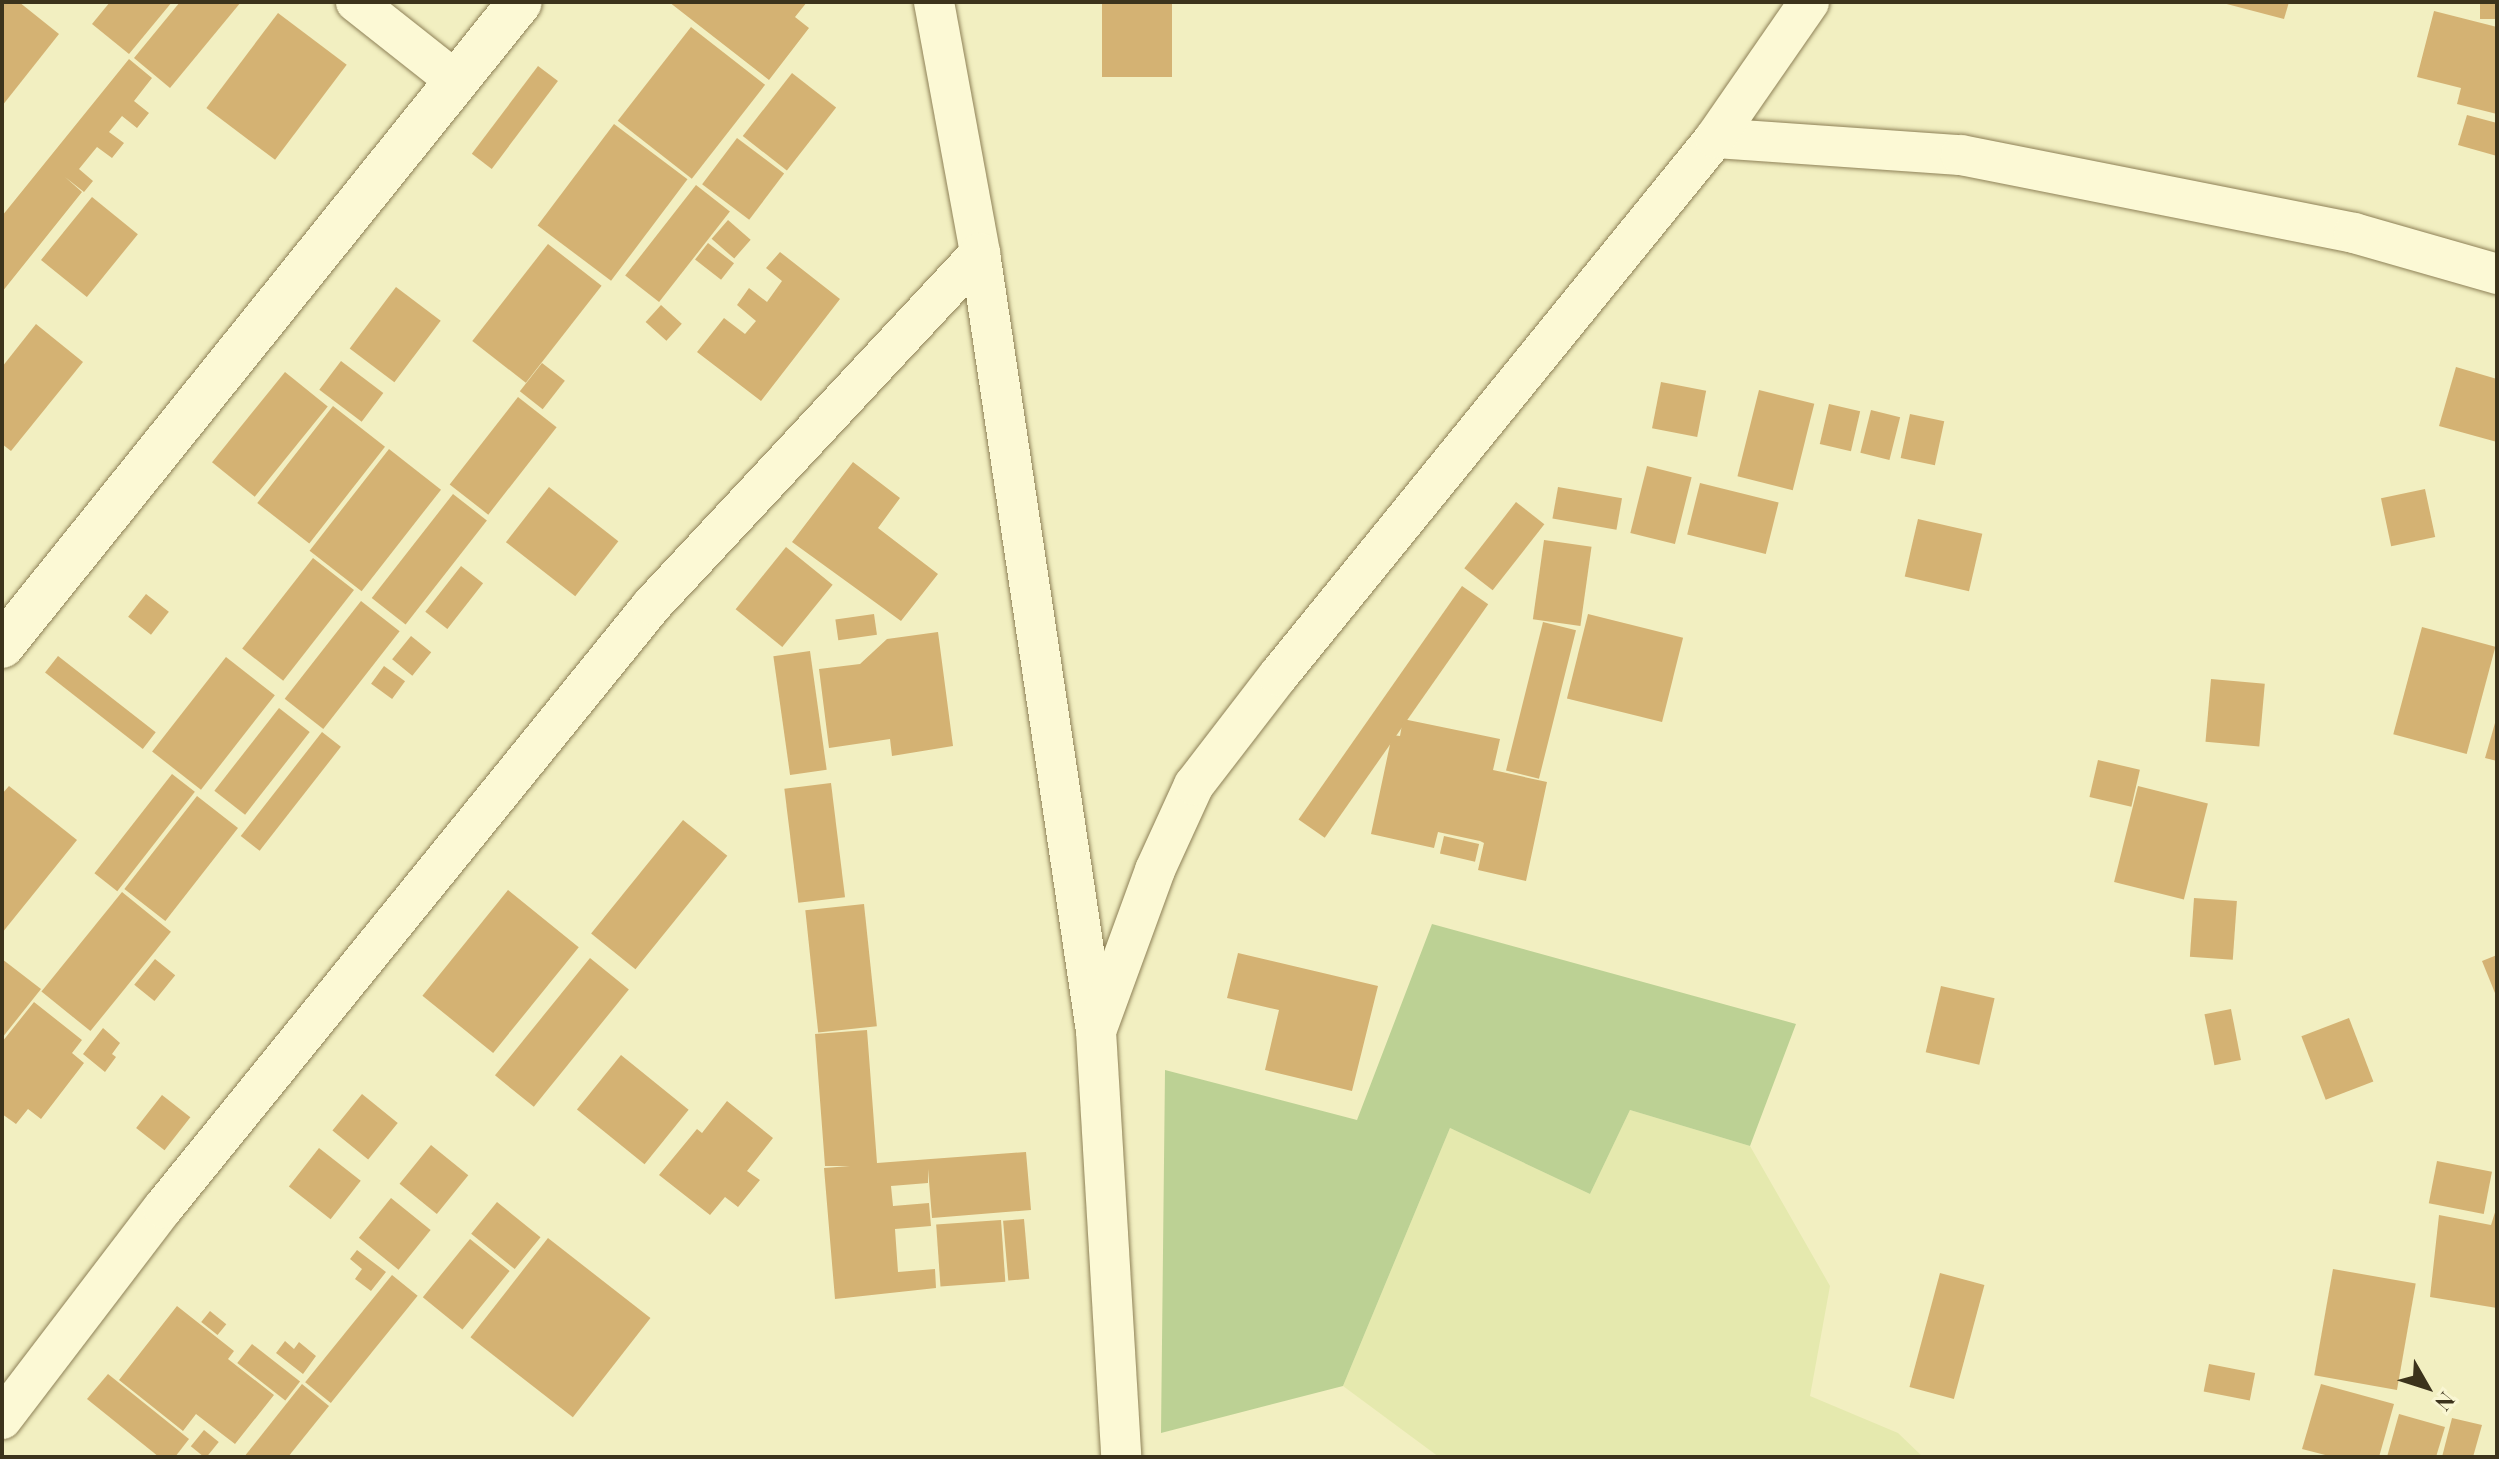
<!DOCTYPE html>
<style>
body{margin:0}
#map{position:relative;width:2499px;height:1459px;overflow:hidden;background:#f2efc1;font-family:"Playfair Display",serif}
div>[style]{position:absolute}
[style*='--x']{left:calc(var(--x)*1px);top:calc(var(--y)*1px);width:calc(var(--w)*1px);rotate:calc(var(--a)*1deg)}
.farmland>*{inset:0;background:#e5e9ae}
.green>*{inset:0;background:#bcd194}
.building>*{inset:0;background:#d4b273;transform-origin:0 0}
.roads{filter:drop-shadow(0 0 2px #8e8157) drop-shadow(0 0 2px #8e8157)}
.street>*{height:40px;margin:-20px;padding:0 20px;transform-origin:20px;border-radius:20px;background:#fcf9d5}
.secondary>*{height:44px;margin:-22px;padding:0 22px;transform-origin:22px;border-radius:22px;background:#fcf9d5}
span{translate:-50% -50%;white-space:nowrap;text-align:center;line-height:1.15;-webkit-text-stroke:6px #f9f6d2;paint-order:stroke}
.frame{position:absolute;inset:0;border:4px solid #3c331c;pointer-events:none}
.north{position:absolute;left:2387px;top:1347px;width:80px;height:80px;-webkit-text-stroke:6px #f9f6d2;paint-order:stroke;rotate:129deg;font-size:22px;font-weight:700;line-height:32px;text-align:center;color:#3c331c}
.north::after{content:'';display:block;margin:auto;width:28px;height:36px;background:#3c331c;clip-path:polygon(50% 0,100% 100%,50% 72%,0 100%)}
</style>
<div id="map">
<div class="farmland">
<div style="clip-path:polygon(1630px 1110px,1750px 1146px,1830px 1286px,1810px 1396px,1898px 1433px,1923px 1457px,1439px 1457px,1343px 1386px,1450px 1128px,1590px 1194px)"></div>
</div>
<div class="green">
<div style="clip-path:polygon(1432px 924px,1796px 1024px,1750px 1146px,1630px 1110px,1590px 1194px,1450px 1128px,1343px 1386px,1161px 1433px,1165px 1070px,1357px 1120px)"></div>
</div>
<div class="building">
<div style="clip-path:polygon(2px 2px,19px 2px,59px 34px,2px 106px)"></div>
<div style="clip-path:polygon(110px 2px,172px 2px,129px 54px,92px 24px)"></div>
<div style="clip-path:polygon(180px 2px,241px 2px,170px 88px,134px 58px)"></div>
<div style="clip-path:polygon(669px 2px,807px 2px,795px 17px,809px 28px,769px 80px)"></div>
<div style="left:1102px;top:2px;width:70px;height:75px"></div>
<div style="clip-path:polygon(2219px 2px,2289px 2px,2284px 19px)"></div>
<div style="left:2480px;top:2px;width:17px;height:17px"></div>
<div style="clip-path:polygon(2434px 11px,2497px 27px,2497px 114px,2457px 104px,2461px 88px,2417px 77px)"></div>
<div style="left:278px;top:13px;width:86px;height:119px;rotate:37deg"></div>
<div style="left:691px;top:27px;width:94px;height:119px;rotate:38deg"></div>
<div style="clip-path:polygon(129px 59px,152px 78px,134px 101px,149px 113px,137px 128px,122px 116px,109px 132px,124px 143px,112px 158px,97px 147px,79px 169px,93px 181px,84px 192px,65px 177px,82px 192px,2px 292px,2px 216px)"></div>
<div style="left:538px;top:66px;width:25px;height:110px;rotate:37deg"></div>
<div style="left:792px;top:73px;width:56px;height:80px;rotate:38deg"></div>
<div style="clip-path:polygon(2467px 115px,2497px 123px,2497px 156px,2458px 145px)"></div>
<div style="left:614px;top:124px;width:92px;height:127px;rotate:37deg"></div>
<div style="left:737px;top:138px;width:59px;height:58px;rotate:37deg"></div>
<div style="left:696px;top:185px;width:43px;height:115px;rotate:38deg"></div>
<div style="left:92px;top:197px;width:59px;height:81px;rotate:39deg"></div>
<div style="left:728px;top:220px;width:30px;height:25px;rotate:41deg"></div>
<div style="left:708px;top:243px;width:33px;height:21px;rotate:38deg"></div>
<div style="left:548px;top:244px;width:68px;height:123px;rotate:38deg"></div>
<div style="clip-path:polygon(780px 252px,840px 299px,761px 401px,697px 352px,724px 318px,745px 334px,756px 321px,737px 305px,749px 288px,767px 302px,782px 281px,766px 268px)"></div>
<div style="left:396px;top:287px;width:56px;height:77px;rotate:37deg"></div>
<div style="left:661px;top:305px;width:28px;height:23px;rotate:42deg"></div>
<div style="clip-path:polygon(36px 324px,83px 362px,11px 451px,2px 444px,2px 367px)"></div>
<div style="left:341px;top:361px;width:53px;height:36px;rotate:37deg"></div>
<div style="left:542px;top:363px;width:29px;height:36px;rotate:38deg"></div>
<div style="clip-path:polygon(2456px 367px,2497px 379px,2497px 442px,2439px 426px)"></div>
<div style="left:285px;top:372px;width:55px;height:116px;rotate:39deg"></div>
<div style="left:1661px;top:382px;width:46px;height:47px;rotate:11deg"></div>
<div style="left:1759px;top:390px;width:57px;height:89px;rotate:14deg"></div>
<div style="left:518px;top:397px;width:49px;height:111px;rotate:38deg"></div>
<div style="left:1829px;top:404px;width:32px;height:41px;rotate:13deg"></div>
<div style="left:333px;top:406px;width:66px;height:123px;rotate:38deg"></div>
<div style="left:1871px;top:410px;width:30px;height:44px;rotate:14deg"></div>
<div style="left:1910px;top:414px;width:35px;height:45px;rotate:12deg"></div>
<div style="left:389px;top:449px;width:66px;height:129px;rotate:38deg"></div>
<div style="clip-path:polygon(853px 462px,900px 498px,878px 528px,938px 574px,901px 621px,792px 542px)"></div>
<div style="left:1647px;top:466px;width:46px;height:69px;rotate:14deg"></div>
<div style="left:1700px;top:483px;width:81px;height:53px;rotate:14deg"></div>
<div style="left:549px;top:487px;width:88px;height:70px;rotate:38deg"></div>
<div style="left:1558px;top:487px;width:65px;height:32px;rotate:10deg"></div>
<div style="left:2425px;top:489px;width:49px;height:45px;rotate:78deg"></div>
<div style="left:453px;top:494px;width:43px;height:132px;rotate:38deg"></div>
<div style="left:1516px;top:502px;width:36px;height:84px;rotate:38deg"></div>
<div style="left:1918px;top:519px;width:66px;height:59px;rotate:13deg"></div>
<div style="left:1544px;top:540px;width:48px;height:80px;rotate:8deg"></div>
<div style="left:786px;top:547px;width:60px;height:80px;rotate:39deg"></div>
<div style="left:313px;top:558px;width:52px;height:115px;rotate:38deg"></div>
<div style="left:461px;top:566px;width:28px;height:58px;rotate:38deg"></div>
<div style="left:1462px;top:586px;width:32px;height:285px;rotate:35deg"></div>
<div style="left:146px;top:594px;width:29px;height:29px;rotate:38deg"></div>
<div style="left:361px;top:601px;width:49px;height:124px;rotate:38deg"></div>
<div style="left:874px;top:614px;width:21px;height:39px;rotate:82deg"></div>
<div style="left:1588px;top:614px;width:98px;height:87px;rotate:14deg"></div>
<div style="left:1543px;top:622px;width:34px;height:153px;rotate:14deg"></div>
<div style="left:2422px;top:627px;width:76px;height:111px;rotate:15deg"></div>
<div style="clip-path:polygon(938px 632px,953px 746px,892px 756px,890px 739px,829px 748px,819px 669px,860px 664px,887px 639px)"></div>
<div style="left:411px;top:636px;width:26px;height:30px;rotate:39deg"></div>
<div style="left:810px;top:651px;width:120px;height:37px;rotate:82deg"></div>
<div style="left:58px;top:656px;width:124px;height:21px;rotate:38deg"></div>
<div style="left:226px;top:657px;width:62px;height:120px;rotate:38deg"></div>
<div style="left:384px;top:666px;width:26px;height:22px;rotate:36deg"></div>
<div style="left:2211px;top:679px;width:54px;height:63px;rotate:5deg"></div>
<div style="left:279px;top:708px;width:39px;height:105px;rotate:38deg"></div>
<div style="clip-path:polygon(2497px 716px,2497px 761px,2485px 758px)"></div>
<div style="clip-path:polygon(1403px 719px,1500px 739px,1493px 770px,1547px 782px,1526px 881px,1478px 870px,1484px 843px,1480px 841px,1438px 832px,1434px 848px,1371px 834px,1392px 735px,1400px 736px)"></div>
<div style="left:322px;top:732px;width:24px;height:132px;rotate:38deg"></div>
<div style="left:2098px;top:760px;width:43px;height:38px;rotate:13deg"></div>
<div style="left:172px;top:774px;width:29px;height:126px;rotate:38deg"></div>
<div style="left:831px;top:783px;width:115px;height:47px;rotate:83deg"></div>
<div style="clip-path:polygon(9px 786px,77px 840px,2px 933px,2px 794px)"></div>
<div style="left:2138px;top:786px;width:72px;height:99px;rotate:14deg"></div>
<div style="left:197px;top:796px;width:52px;height:118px;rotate:38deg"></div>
<div style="left:683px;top:820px;width:57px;height:146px;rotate:39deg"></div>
<div style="left:1444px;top:836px;width:36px;height:18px;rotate:13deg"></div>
<div style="left:508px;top:890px;width:91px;height:136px;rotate:39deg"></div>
<div style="left:122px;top:892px;width:63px;height:128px;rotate:39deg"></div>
<div style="left:2194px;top:898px;width:43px;height:59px;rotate:4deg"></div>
<div style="left:864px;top:904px;width:123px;height:59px;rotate:84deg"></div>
<div style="clip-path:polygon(1238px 953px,1378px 986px,1352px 1091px,1265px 1070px,1279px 1010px,1227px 998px)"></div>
<div style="clip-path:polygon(2497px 955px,2497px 998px,2482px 961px)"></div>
<div style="left:590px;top:958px;width:50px;height:151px;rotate:39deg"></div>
<div style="clip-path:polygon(2px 959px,41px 989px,2px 1038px)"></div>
<div style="left:155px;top:959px;width:26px;height:33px;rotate:39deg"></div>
<div style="left:1941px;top:986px;width:55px;height:68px;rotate:13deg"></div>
<div style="clip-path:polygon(34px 1002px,82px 1040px,72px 1053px,84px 1063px,41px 1119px,28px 1109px,16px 1124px,2px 1114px,2px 1042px)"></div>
<div style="left:2231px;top:1009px;width:52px;height:27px;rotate:79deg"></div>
<div style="left:2349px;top:1018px;width:68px;height:51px;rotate:69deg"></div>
<div style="clip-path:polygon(103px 1028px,120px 1043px,112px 1054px,116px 1057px,105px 1072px,83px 1054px)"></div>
<div style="clip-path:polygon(867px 1030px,877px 1163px,1026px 1152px,1031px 1210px,932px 1218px,928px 1169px,928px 1183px,891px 1186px,893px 1206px,929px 1203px,931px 1226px,895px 1229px,898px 1272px,935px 1269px,936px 1288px,835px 1299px,824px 1168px,850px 1166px,825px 1166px,815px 1034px)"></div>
<div style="left:621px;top:1055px;width:87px;height:70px;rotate:39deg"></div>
<div style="left:362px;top:1094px;width:46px;height:47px;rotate:39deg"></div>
<div style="left:162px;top:1095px;width:36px;height:42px;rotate:38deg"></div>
<div style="clip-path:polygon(727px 1101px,773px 1138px,747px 1171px,760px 1180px,738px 1207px,725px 1197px,710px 1215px,659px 1175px,697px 1129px,702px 1133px)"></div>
<div style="left:431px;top:1145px;width:48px;height:50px;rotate:39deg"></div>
<div style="left:319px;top:1148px;width:53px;height:49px;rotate:38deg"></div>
<div style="left:2437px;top:1161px;width:56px;height:43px;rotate:11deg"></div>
<div style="left:391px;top:1198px;width:51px;height:51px;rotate:39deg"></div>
<div style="left:497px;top:1202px;width:56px;height:41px;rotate:39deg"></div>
<div style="clip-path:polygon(2497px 1206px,2497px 1308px,2430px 1297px,2439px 1215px,2491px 1225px)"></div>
<div style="left:1024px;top:1219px;width:60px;height:21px;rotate:85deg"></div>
<div style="left:1001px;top:1220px;width:62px;height:65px;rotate:86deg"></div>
<div style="left:548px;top:1238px;width:130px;height:126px;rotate:38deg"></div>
<div style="left:470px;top:1239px;width:51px;height:75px;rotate:39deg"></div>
<div style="clip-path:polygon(357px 1250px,386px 1272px,371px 1291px,355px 1279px,362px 1269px,350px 1259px)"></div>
<div style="left:2333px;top:1269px;width:84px;height:108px;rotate:10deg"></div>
<div style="left:1940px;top:1273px;width:46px;height:118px;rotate:15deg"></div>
<div style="left:392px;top:1275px;width:33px;height:138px;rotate:39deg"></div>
<div style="clip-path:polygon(177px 1306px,234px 1351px,228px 1359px,274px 1395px,235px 1444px,196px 1414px,183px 1431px,119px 1380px)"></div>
<div style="left:210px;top:1311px;width:21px;height:14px;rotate:39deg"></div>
<div style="clip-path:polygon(285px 1341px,294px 1349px,299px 1342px,316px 1356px,303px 1374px,276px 1353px)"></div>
<div style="left:252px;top:1344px;width:61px;height:24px;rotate:38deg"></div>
<div style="left:2209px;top:1364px;width:47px;height:28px;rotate:11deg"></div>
<div style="clip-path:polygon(108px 1374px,189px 1439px,175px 1457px,159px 1457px,87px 1399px)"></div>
<div style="clip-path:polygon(302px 1384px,329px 1406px,288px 1457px,244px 1457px)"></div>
<div style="clip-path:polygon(2321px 1384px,2394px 1404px,2379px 1457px,2333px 1457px,2302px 1449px)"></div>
<div style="clip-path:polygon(2399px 1414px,2445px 1427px,2436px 1457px,2387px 1457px)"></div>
<div style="clip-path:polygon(2452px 1418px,2482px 1425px,2473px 1457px,2442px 1457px)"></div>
<div style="left:204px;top:1430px;width:19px;height:21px;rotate:39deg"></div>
</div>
<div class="roads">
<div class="street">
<div style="--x:356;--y:2;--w:127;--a:38.3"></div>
<div style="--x:934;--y:2;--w:255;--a:79.6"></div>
<div style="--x:980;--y:253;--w:787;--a:81.52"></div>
<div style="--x:1096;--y:1031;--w:427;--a:86.6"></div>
<div style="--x:1715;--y:138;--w:247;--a:4"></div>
<div style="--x:1961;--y:155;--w:401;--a:11.2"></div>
<div style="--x:2354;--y:233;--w:149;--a:16"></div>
<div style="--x:1098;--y:1026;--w:166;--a:-69.9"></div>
<div style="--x:1155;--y:870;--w:94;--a:-65.4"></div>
<div style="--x:1194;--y:785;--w:138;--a:-52.4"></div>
<div style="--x:1278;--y:676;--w:693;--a:-50.91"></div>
<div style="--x:1715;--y:138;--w:165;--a:-55.3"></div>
<div style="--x:2;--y:1419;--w:265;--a:-52.7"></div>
<div style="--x:163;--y:1208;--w:776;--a:-50.96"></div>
<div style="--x:652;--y:605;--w:481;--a:-47"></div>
</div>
<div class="secondary">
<div style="--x:2;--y:646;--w:826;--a:-51.19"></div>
</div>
</div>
<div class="frame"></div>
<div class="north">N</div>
</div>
